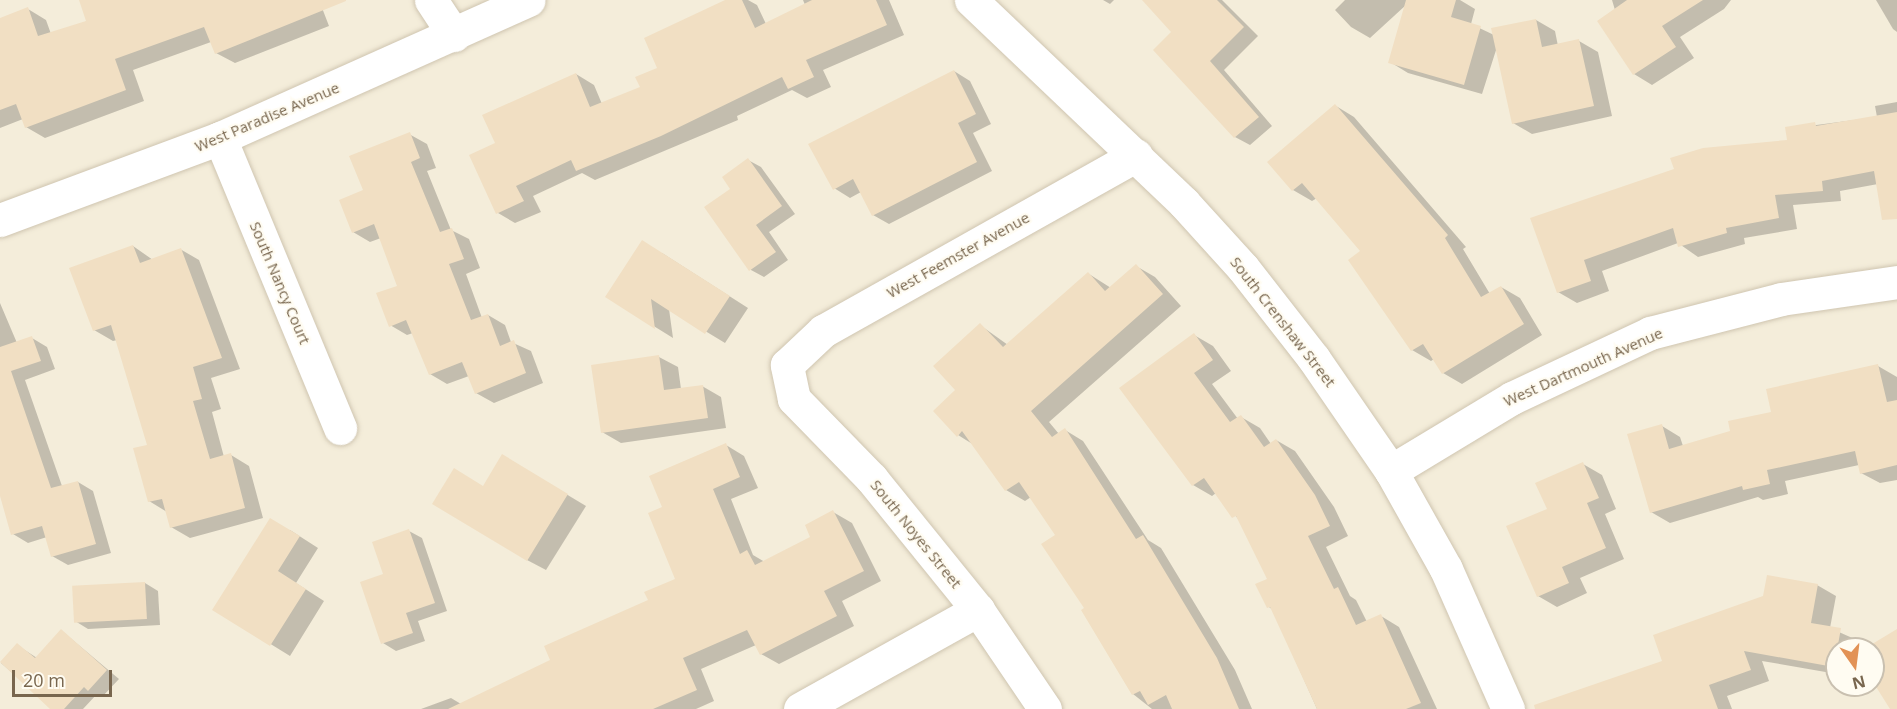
<!DOCTYPE html>
<style>
body{margin:0}
#map{position:relative;width:1897px;height:709px;overflow:hidden;background:#fcf9eb;font-family:"Open Sans",sans-serif}
div>[style]{position:absolute}
[style*='--x']{left:calc(var(--x)*1px);top:calc(var(--y)*1px);width:calc(var(--w)*1px);rotate:calc(var(--a)*1deg)}
.residential>*{inset:0;background:#f4edda}
.shadow>*{inset:0;background:#0003}
.building>*{inset:0;background:#f1dfc3;transform-origin:0 0}
.roads{filter:drop-shadow(0 0 2px #cfc5b0) drop-shadow(0 0 2px #cfc5b0)}
.minor>*{height:33px;margin:-16.5px;padding:0 16.5px;transform-origin:16.5px;border-radius:16.5px;background:#fff}
span{translate:-50% -50%;white-space:nowrap;text-align:center;line-height:1.15;-webkit-text-stroke:4.5px #fffcf2;paint-order:stroke}
.street-label{font-size:15px;color:#78664e}
.north{position:absolute;left:1825px;top:637px;width:60px;height:60px;box-sizing:border-box;background:#fffcf2;border:2px solid #c9c0b0;border-radius:50%;rotate:166deg;font-size:16px;font-weight:700;line-height:24px;text-align:center;color:#78664e}
.north::after{content:'';display:block;margin:auto;width:21px;height:27px;background:#e29255;clip-path:polygon(50% 0,100% 100%,50% 72%,0 100%)}
.scale{position:absolute;left:12px;top:670px;width:100px;height:27px;box-sizing:border-box;border:3px solid #78664e;border-top:0;padding-left:8px;font-size:18px;line-height:21px;white-space:nowrap;color:#78664e;-webkit-text-stroke:4px #fffcf2;paint-order:stroke}
</style>
<div id="map">
<div class="residential">
<div style="clip-path:polygon(evenodd,0 0,1897px 0,1897px 709px,0 709px,0 0,1837px 649px,1873px 649px,1873px 685px,1837px 685px,1837px 649px)"></div>
</div>
<div class="shadow">
<div style="clip-path:polygon(88px 0,319px 0,329px 26px,235px 63px,216px 53px,211px 42px,133px 70px,144px 101px,45px 138px,26px 127px,23px 119px,0 128px,0 19px,28px 9px,46px 20px,51px 34px,88px 21px)"></div>
<div style="clip-path:polygon(728px 0,748px 0,757px 5px,766px 24px,805px 5px,803px 0,889px 0,904px 35px,823px 70px,831px 87px,807px 98px,792px 90px,737px 116px,738px 120px,595px 180px,582px 173px,533px 196px,541px 212px,515px 223px,498px 213px,497px 144px,576px 74px,594px 85px,602px 104px,642px 88px)"></div>
<div style="clip-path:polygon(1103px 0,1114px 0,1110px 4px)"></div>
<div style="clip-path:polygon(1144px 0,1222px 0,1258px 36px,1224px 70px,1272px 126px,1250px 145px,1235px 137px,1173px 32px)"></div>
<div style="clip-path:polygon(1345px 0,1460px 0,1475px 9px,1471px 24px,1494px 35px,1536px 20px,1555px 31px,1558px 46px,1579px 41px,1598px 52px,1612px 116px,1532px 134px,1513px 123px,1497px 47px,1482px 94px,1408px 73px,1390px 62px,1406px 5px,1370px 38px,1351px 27px,1335px 10px)"></div>
<div style="clip-path:polygon(1612px 0,1731px 0,1724px 9px,1680px 37px,1694px 58px,1652px 85px,1634px 74px)"></div>
<div style="clip-path:polygon(1876px 0,1897px 0,1897px 32px,1893px 29px)"></div>
<div style="clip-path:polygon(954px 71px,970px 81px,991px 124px,973px 133px,992px 171px,889px 224px,873px 215px,861px 192px,850px 198px,834px 188px)"></div>
<div style="clip-path:polygon(1897px 102px,1897px 213px,1878px 184px,1840px 191px,1841px 201px,1793px 205px,1797px 229px,1744px 238px,1745px 244px,1698px 257px,1678px 243px,1602px 271px,1609px 291px,1577px 303px,1558px 292px,1532px 219px,1789px 141px,1786px 129px,1877px 117px,1875px 106px)"></div>
<div style="clip-path:polygon(1336px 106px,1354px 117px,1466px 247px,1463px 249px,1490px 294px,1501px 287px,1520px 298px,1542px 335px,1462px 384px,1443px 373px,1434px 359px,1431px 361px,1412px 350px,1362px 251px,1317px 198px,1312px 201px,1293px 190px,1269px 162px)"></div>
<div style="clip-path:polygon(409px 134px,427px 144px,436px 168px,427px 171px,451px 230px,469px 239px,480px 268px,466px 274px,482px 318px,488px 315px,505px 325px,511px 342px,531px 351px,543px 383px,494px 403px,476px 393px,469px 376px,447px 384px,430px 374px,413px 333px,407px 335px,390px 325px,398px 287px,381px 238px,370px 242px,353px 232px,365px 191px)"></div>
<div style="clip-path:polygon(748px 160px,761px 167px,795px 214px,769px 232px,788px 260px,764px 277px,751px 270px,732px 189px)"></div>
<div style="clip-path:polygon(133px 246px,153px 260px,180px 249px,199px 260px,240px 369px,211px 378px,221px 409px,212px 412px,224px 457px,231px 455px,249px 466px,263px 518px,190px 538px,171px 527px,167px 512px,149px 501px,149px 446px,117px 340px,113px 341px,94px 330px)"></div>
<div style="clip-path:polygon(662px 253px,748px 308px,725px 343px,669px 309px,673px 338px,607px 297px)"></div>
<div style="clip-path:polygon(1136px 266px,1155px 277px,1181px 306px,1049px 422px,1059px 434px,1065px 430px,1083px 441px,1148px 540px,1161px 548px,1235px 670px,1252px 709px,1152px 709px,1133px 694px,1087px 608px,1057px 535px,1031px 497px,1025px 501px,1006px 490px,974px 445px,958px 435px,957px 390px,980px 325px,1008px 345px,1089px 274px,1111px 288px)"></div>
<div style="clip-path:polygon(0 303px,17px 343px,32px 338px,47px 347px,55px 369px,25px 380px,62px 486px,78px 482px,93px 491px,111px 553px,68px 565px,52px 556px,47px 537px,28px 543px,13px 534px,0 491px)"></div>
<div style="clip-path:polygon(1194px 335px,1213px 346px,1231px 371px,1212px 384px,1238px 419px,1241px 417px,1260px 428px,1271px 444px,1276px 440px,1295px 451px,1334px 507px,1348px 536px,1326px 547px,1350px 596px,1356px 600px,1367px 622px,1381px 616px,1399px 627px,1437px 709px,1317px 709px,1273px 610px,1269px 607px,1269px 579px,1240px 521px,1216px 493px,1212px 496px,1193px 485px,1121px 388px)"></div>
<div style="clip-path:polygon(659px 357px,678px 367px,681px 389px,702px 386px,721px 397px,726px 428px,621px 443px,602px 432px)"></div>
<div style="clip-path:polygon(1878px 366px,1897px 377px,1897px 480px,1880px 483px,1861px 473px,1859px 465px,1785px 481px,1788px 494px,1763px 500px,1758px 497px,1670px 523px,1651px 512px,1662px 426px,1680px 437px,1683px 446px,1732px 432px)"></div>
<div style="clip-path:polygon(726px 445px,744px 456px,758px 488px,731px 499px,753px 555px,765px 562px,812px 538px,833px 512px,852px 523px,881px 581px,842px 601px,854px 626px,779px 664px,761px 654px,756px 645px,701px 669px,714px 701px,696px 709px,421px 709px,451px 698px,461px 704px,552px 661px,650px 601px,677px 579px,663px 508px)"></div>
<div style="clip-path:polygon(1583px 464px,1602px 475px,1616px 509px,1605px 514px,1624px 559px,1580px 578px,1587px 593px,1557px 607px,1538px 596px,1549px 510px)"></div>
<div style="clip-path:polygon(521px 467px,586px 506px,546px 570px,527px 560px,484px 487px)"></div>
<div style="clip-path:polygon(290px 530px,318px 548px,296px 583px,324px 601px,290px 656px,214px 609px)"></div>
<div style="clip-path:polygon(409px 531px,422px 538px,447px 611px,418px 621px,425px 641px,396px 651px,383px 643px,385px 575px)"></div>
<div style="clip-path:polygon(145px 583px,158px 591px,160px 625px,88px 629px,75px 621px)"></div>
<div style="clip-path:polygon(1817px 585px,1836px 596px,1830px 628px,1859px 641px,1858px 649px,1837px 649px,1837px 674px,1762px 661px,1769px 681px,1727px 696px,1732px 709px,1577px 709px)"></div>
<div style="clip-path:polygon(62px 631px,119px 679px,102px 697px,97px 694px,83px 709px,53px 709px,1px 663px,17px 645px,37px 658px)"></div>
</div>
<div class="building">
<div style="clip-path:polygon(79px 0,346px 0,346px 1px,215px 54px,204px 27px,115px 59px,126px 90px,25px 128px,16px 104px,0 110px,0 18px,28px 7px,38px 36px,86px 21px)"></div>
<div style="clip-path:polygon(725px 0,742px 0,755px 28px,812px 0,876px 0,887px 25px,806px 60px,814px 77px,788px 89px,782px 77px,661px 136px,576px 171px,571px 160px,516px 186px,524px 201px,496px 214px,469px 155px,495px 143px,482px 115px,576px 73px,590px 107px,640px 87px,635px 77px,657px 68px,644px 38px)"></div>
<div style="clip-path:polygon(1142px 0,1217px 0,1244px 27px,1210px 61px,1259px 117px,1234px 138px,1153px 50px,1171px 32px)"></div>
<div style="clip-path:polygon(1406px 0,1456px 0,1451px 17px,1481px 26px,1464px 85px,1388px 63px)"></div>
<div style="clip-path:polygon(1627px 0,1703px 0,1662px 26px,1676px 47px,1633px 75px,1597px 21px)"></div>
<div style="clip-path:polygon(1536px 19px,1542px 47px,1579px 39px,1594px 106px,1512px 124px,1491px 28px)"></div>
<div style="clip-path:polygon(954px 70px,976px 114px,958px 123px,977px 162px,872px 216px,853px 179px,833px 190px,808px 144px)"></div>
<div style="clip-path:polygon(1335px 104px,1448px 235px,1445px 238px,1481px 297px,1501px 286px,1524px 324px,1442px 374px,1423px 344px,1411px 351px,1348px 260px,1360px 251px,1302px 183px,1292px 191px,1267px 162px)"></div>
<div style="clip-path:polygon(1897px 112px,1897px 219px,1882px 220px,1874px 171px,1822px 181px,1823px 191px,1775px 195px,1779px 218px,1726px 228px,1727px 233px,1678px 247px,1673px 228px,1584px 260px,1591px 281px,1557px 293px,1530px 218px,1674px 169px,1670px 158px,1703px 148px,1787px 140px,1785px 127px,1815px 122px,1816px 126px)"></div>
<div style="clip-path:polygon(410px 132px,420px 158px,411px 162px,440px 232px,452px 228px,464px 259px,449px 264px,471px 320px,488px 314px,500px 346px,514px 340px,526px 373px,475px 394px,462px 362px,429px 375px,406px 320px,389px 327px,376px 293px,397px 286px,374px 224px,352px 233px,339px 200px,363px 190px,349px 156px)"></div>
<div style="clip-path:polygon(748px 158px,782px 206px,756px 225px,776px 252px,749px 271px,704px 207px,730px 189px,722px 177px)"></div>
<div style="clip-path:polygon(642px 240px,730px 296px,705px 334px,651px 299px,655px 329px,605px 297px)"></div>
<div style="clip-path:polygon(133px 245px,140px 263px,181px 248px,222px 358px,193px 367px,202px 399px,193px 401px,210px 459px,231px 453px,245px 508px,170px 528px,162px 499px,148px 502px,133px 448px,147px 445px,111px 325px,93px 331px,69px 268px)"></div>
<div style="clip-path:polygon(1136px 264px,1163px 294px,1031px 411px,1052px 437px,1065px 428px,1136px 539px,1143px 535px,1217px 658px,1239px 709px,1172px 709px,1166px 695px,1148px 705px,1140px 691px,1132px 695px,1081px 610px,1084px 608px,1041px 544px,1055px 535px,1019px 482px,1005px 491px,962px 431px,957px 437px,933px 411px,955px 390px,933px 366px,980px 323px,1003px 347px,1088px 272px,1105px 291px)"></div>
<div style="clip-path:polygon(1194px 333px,1213px 360px,1194px 373px,1230px 422px,1241px 415px,1264px 447px,1276px 439px,1315px 495px,1330px 526px,1308px 536px,1334px 589px,1338px 587px,1356px 625px,1381px 614px,1421px 703px,1406px 709px,1317px 709px,1270px 607px,1267px 608px,1255px 584px,1267px 579px,1236px 516px,1232px 518px,1204px 478px,1192px 486px,1119px 388px)"></div>
<div style="clip-path:polygon(32px 336px,41px 361px,11px 371px,51px 488px,78px 481px,96px 544px,51px 557px,42px 526px,11px 535px,0 496px,0 347px)"></div>
<div style="clip-path:polygon(659px 355px,664px 390px,703px 385px,708px 418px,601px 433px,591px 365px)"></div>
<div style="clip-path:polygon(1878px 364px,1887px 402px,1897px 400px,1897px 465px,1860px 474px,1855px 451px,1767px 470px,1770px 484px,1743px 490px,1742px 486px,1650px 513px,1627px 434px,1662px 424px,1669px 449px,1730px 431px,1728px 421px,1771px 412px,1766px 389px)"></div>
<div style="clip-path:polygon(726px 443px,740px 477px,713px 489px,740px 554px,747px 550px,755px 565px,810px 537px,805px 525px,833px 510px,864px 571px,824px 591px,837px 616px,760px 655px,747px 630px,683px 658px,697px 690px,653px 709px,448px 709px,550px 660px,544px 646px,648px 600px,644px 592px,675px 579px,648px 513px,662px 507px,649px 476px)"></div>
<div style="clip-path:polygon(502px 454px,568px 494px,527px 561px,432px 504px,454px 468px,483px 486px)"></div>
<div style="clip-path:polygon(1583px 462px,1599px 498px,1587px 503px,1606px 548px,1562px 567px,1569px 583px,1537px 597px,1506px 526px,1547px 509px,1535px 483px)"></div>
<div style="clip-path:polygon(270px 518px,300px 536px,278px 571px,306px 589px,270px 646px,212px 610px)"></div>
<div style="clip-path:polygon(409px 529px,435px 603px,406px 613px,413px 633px,381px 644px,360px 582px,383px 574px,372px 542px)"></div>
<div style="clip-path:polygon(1767px 575px,1818px 584px,1811px 623px,1841px 628px,1834px 667px,1744px 651px,1751px 670px,1709px 685px,1718px 709px,1535px 709px,1534px 705px,1662px 661px,1653px 635px,1763px 596px)"></div>
<div style="left:145px;top:582px;width:37px;height:73px;rotate:87deg"></div>
<div style="clip-path:polygon(61px 629px,107px 670px,88px 691px,84px 687px,64px 709px,50px 709px,0 662px,17px 643px,35px 658px)"></div>
<div style="clip-path:polygon(1897px 629px,1897px 709px,1890px 709px,1873px 682px,1873px 649px,1864px 649px)"></div>
</div>
<div class="roads">
<div class="minor">
<div style="--x:431;--y:0;--w:42;--a:56.7"></div>
<div style="--x:971;--y:0;--w:294;--a:43.6"></div>
<div style="--x:1184;--y:203;--w:88;--a:47.8"></div>
<div style="--x:1243;--y:268;--w:115;--a:52"></div>
<div style="--x:1314;--y:359;--w:136;--a:55.5"></div>
<div style="--x:1391;--y:471;--w:112;--a:60.7"></div>
<div style="--x:1446;--y:569;--w:153;--a:66.1"></div>
<div style="--x:220;--y:138;--w:314;--a:67.5"></div>
<div style="--x:0;--y:220;--w:235;--a:-20.4"></div>
<div style="--x:220;--y:138;--w:338;--a:-24.1"></div>
<div style="--x:1391;--y:471;--w:141;--a:-31.1"></div>
<div style="--x:1512;--y:398;--w:153;--a:-25.2"></div>
<div style="--x:1650;--y:333;--w:135;--a:-14.5"></div>
<div style="--x:1781;--y:299;--w:117;--a:-8.3"></div>
<div style="--x:800;--y:709;--w:204;--a:-29.1"></div>
<div style="--x:1045;--y:709;--w:120;--a:-124.1"></div>
<div style="--x:978;--y:610;--w:169;--a:-129"></div>
<div style="--x:872;--y:479;--w:112;--a:-134.3"></div>
<div style="--x:794;--y:399;--w:35;--a:-102"></div>
<div style="--x:787;--y:365;--w:50;--a:-43.4"></div>
<div style="--x:823;--y:331;--w:359;--a:-29.3"></div>
</div>
</div>
<div class="street-label">
<span style="left:267px;top:117px;rotate:-23deg">West Paradise Avenue</span>
<span style="left:958px;top:255px;rotate:-29deg">West Feemster Avenue</span>
<span style="left:280px;top:283px;rotate:67deg">South Nancy Court</span>
<span style="left:1283px;top:322px;rotate:52deg">South Crenshaw Street</span>
<span style="left:1583px;top:367px;rotate:-24deg">West Dartmouth Avenue</span>
<span style="left:916px;top:534px;rotate:51deg">South Noyes Street</span>
</div>
<div class="north">N</div>
<div class="scale">20 m</div>
</div>
